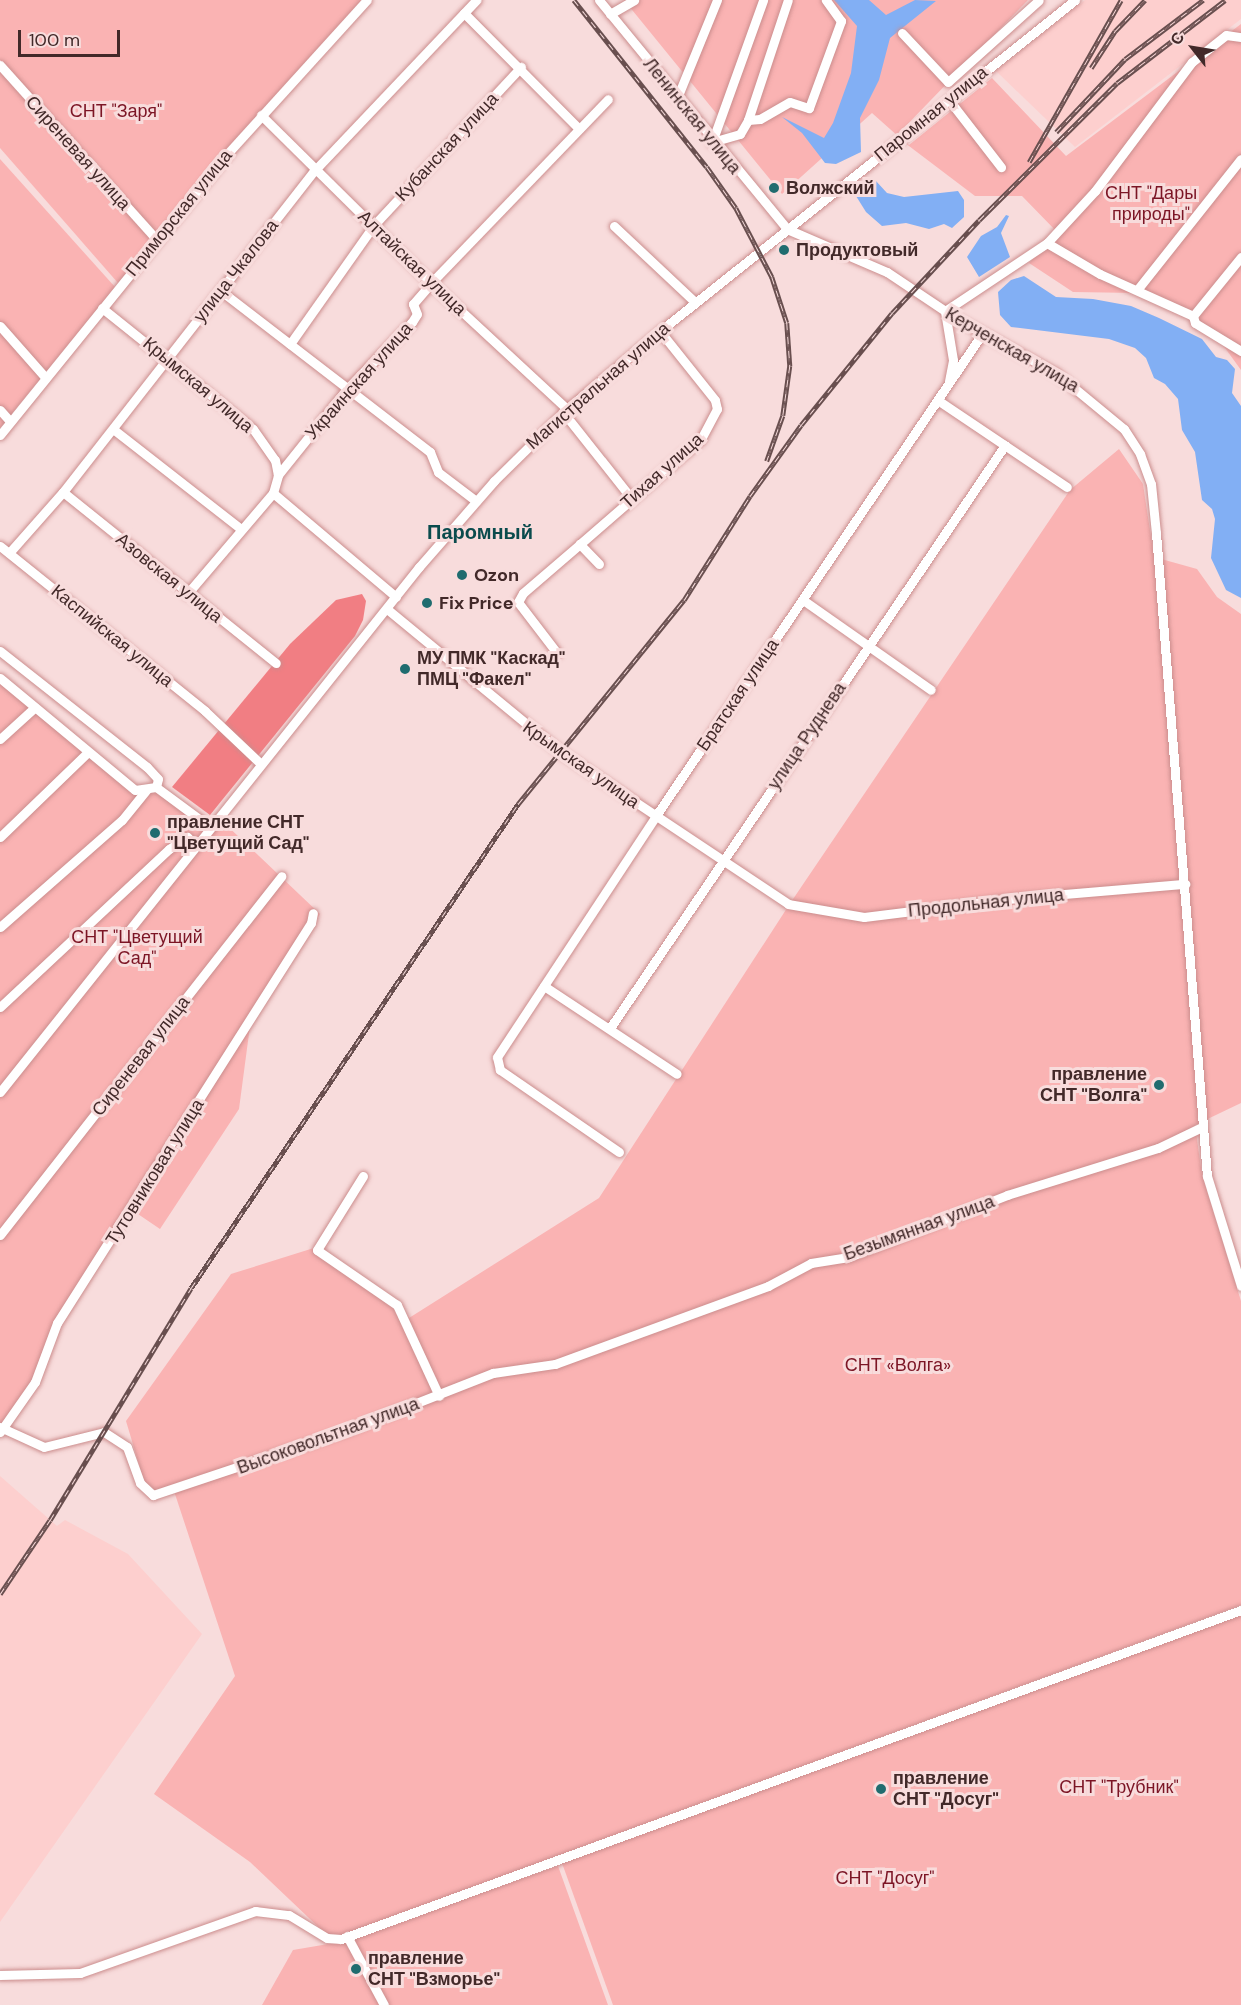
<!DOCTYPE html>
<meta charset="utf-8">
<style>
body{margin:0}
#map{position:relative;width:1241px;height:2005px;overflow:hidden;background:#f8dcdc;font-family:"DM Sans",sans-serif}
div>[style]{position:absolute}
[style*='--x']{left:calc(var(--x)*1px);top:calc(var(--y)*1px);width:calc(var(--w)*1px);rotate:calc(var(--a)*1deg)}
.built>*{inset:0;background:#fdcfce}
.green>*{inset:0;background:#fab3b3}
.forest>*{inset:0;background:#f17e83}
.water>*{inset:0;background:#82aff4}
.roads{filter:drop-shadow(0 0 2px #cb8d8d) drop-shadow(0 0 2px #cb8d8d)}
.minor>*{height:9px;margin:-4.5px;padding:0 4.5px;transform-origin:4.5px;border-radius:4.5px;background:#fff}
.rail>*{height:4.5px;margin-top:-2.25px;transform-origin:0;background:repeating-linear-gradient(90deg,#f8dcdc 0 7px,#694f4f 0 14px);box-sizing:border-box;border-block:2px solid #694f4f}
.dots>*{width:16px;height:16px;translate:-50% -50%;box-sizing:border-box;border:3px solid #f8dcdc;border-radius:50%}
span{translate:-50% -50%;white-space:nowrap;text-align:center;line-height:1.15;-webkit-text-stroke:6px #f8dcdc;paint-order:stroke}
.park-label{font-size:18px;color:#7c1525}
.street-label{font-size:18px;color:#422929}
.poi-label{font-size:18px;color:#422929;font-weight:700}
.left{translate:0 -50%;text-align:left}
.right{translate:-100% -50%;text-align:right}
.neighbourhood-label{font-size:20px;color:#0a4b4d;font-weight:700}
.north{position:absolute;left:1163px;top:18px;width:60px;height:60px;-webkit-text-stroke:4px #f8dcdc;paint-order:stroke;rotate:301deg;font-size:16px;font-weight:700;line-height:24px;text-align:center;color:#422929}
.north::after{content:'';display:block;margin:auto;width:21px;height:27px;background:#422929;clip-path:polygon(50% 0,100% 100%,50% 72%,0 100%)}
.scale{position:absolute;left:18px;top:30px;width:102px;height:27px;box-sizing:border-box;border:3px solid #422929;border-top:0;padding-left:8px;font-size:18px;line-height:21px;white-space:nowrap;color:#422929;-webkit-text-stroke:4px #f8dcdc;paint-order:stroke}
</style>
<div id="map">
<div class="built">
<div style="clip-path:polygon(1085px 0,1241px 0,1241px 19px,1075px 147px,996px 71px)"></div>
<div style="clip-path:polygon(0 1476px,57px 1526px,65px 1520px,128px 1554px,202px 1634px,0 1922px)"></div>
</div>
<div class="green">
<div style="clip-path:polygon(0 0,364px 0,118px 283px,0 148px)"></div>
<div style="clip-path:polygon(624px 0,1028px 0,897px 135px,909px 145px,992px 78px,1066px 156px,1241px 24px,1241px 370px,1220px 341px,1191px 318px,1136px 293px,1073px 292px,1029px 263px,1058px 233px,1022px 196px,975px 196px,909px 146px,872px 113px,782px 194px)"></div>
<div style="clip-path:polygon(0 159px,115px 287px,0 428px)"></div>
<div style="clip-path:polygon(1119px 449px,1143px 484px,1154px 557px,1197px 569px,1217px 597px,1241px 614px,1241px 1103px,1195px 1125px,1202px 1175px,1241px 1301px,1241px 1605px,331px 1939px,250px 1862px,154px 1794px,235px 1676px,174px 1491px,149px 1498px,126px 1421px,231px 1274px,317px 1247px,396px 1299px,409px 1318px,599px 1198px,789px 905px,1070px 490px)"></div>
<div style="clip-path:polygon(0 679px,139px 798px,152px 786px,207px 829px,218px 817px,320px 914px,250px 1026px,239px 1109px,160px 1229px,132px 1210px,61px 1322px,42px 1374px,0 1435px)"></div>
<div style="clip-path:polygon(1241px 1611px,1241px 2005px,613px 2005px,562px 1863px)"></div>
<div style="clip-path:polygon(558px 1866px,608px 2005px,262px 2005px,293px 1950px,340px 1942px)"></div>
</div>
<div class="forest">
<div style="clip-path:polygon(362px 594px,366px 601px,363px 620px,355px 636px,210px 815px,172px 787px,290px 644px,336px 600px)"></div>
</div>
<div class="water">
<div style="clip-path:polygon(834px 0,869px 0,886px 15px,915px 0,936px 1px,890px 38px,879px 80px,860px 118px,861px 152px,836px 164px,825px 163px,802px 133px,782px 117px,824px 138px,833px 123px,851px 73px,857px 26px)"></div>
<div style="clip-path:polygon(876px 181px,887px 193px,904px 197px,958px 191px,964px 200px,964px 217px,952px 228px,944px 224px,929px 229px,906px 223px,882px 226px,866px 212px,856px 196px,866px 184px)"></div>
<div style="clip-path:polygon(1006px 215px,1009px 216px,1001px 233px,1010px 257px,979px 277px,967px 257px,981px 236px,997px 227px)"></div>
<div style="clip-path:polygon(1024px 276px,1056px 297px,1093px 299px,1131px 306px,1159px 318px,1202px 339px,1216px 357px,1227px 360px,1235px 369px,1232px 393px,1241px 406px,1241px 598px,1226px 590px,1211px 558px,1215px 519px,1212px 509px,1202px 500px,1195px 452px,1182px 430px,1178px 399px,1165px 384px,1154px 378px,1146px 358px,1135px 348px,1109px 339px,1011px 327px,1000px 315px,998px 292px,1011px 280px)"></div>
</div>
<div class="roads">
<div class="minor">
<div style="--x:599;--y:0;--w:296;--a:50.6"></div>
<div style="--x:787;--y:229;--w:109;--a:23.3"></div>
<div style="--x:887;--y:272;--w:84;--a:33.9"></div>
<div style="--x:957;--y:319;--w:113;--a:28.6"></div>
<div style="--x:1056;--y:373;--w:88;--a:39.5"></div>
<div style="--x:1124;--y:429;--w:30;--a:57"></div>
<div style="--x:1140;--y:454;--w:32;--a:70"></div>
<div style="--x:1151;--y:484;--w:49;--a:84.2"></div>
<div style="--x:1156;--y:533;--w:645;--a:85.47"></div>
<div style="--x:1207;--y:1176;--w:115;--a:72.8"></div>
<div style="--x:464;--y:13;--w:163;--a:45.2"></div>
<div style="--x:610;--y:14;--w:28;--a:-30"></div>
<div style="--x:902;--y:33;--w:67;--a:46.8"></div>
<div style="--x:948;--y:82;--w:122;--a:-42"></div>
<div style="--x:0;--y:65;--w:235;--a:48.1"></div>
<div style="--x:677;--y:98;--w:106;--a:-67.8"></div>
<div style="--x:949;--y:100;--w:85;--a:52.2"></div>
<div style="--x:261;--y:115;--w:239;--a:44.7"></div>
<div style="--x:431;--y:283;--w:185;--a:42.8"></div>
<div style="--x:748;--y:120;--w:12;--a:-5"></div>
<div style="--x:760;--y:119;--w:34;--a:-30"></div>
<div style="--x:790;--y:102;--w:20;--a:18"></div>
<div style="--x:809;--y:108;--w:93;--a:-69.8"></div>
<div style="--x:841;--y:21;--w:26;--a:-126"></div>
<div style="--x:712;--y:142;--w:29;--a:-16"></div>
<div style="--x:740;--y:134;--w:16;--a:-60"></div>
<div style="--x:748;--y:120;--w:126;--a:-71.6"></div>
<div style="--x:712;--y:142;--w:151;--a:-70.2"></div>
<div style="--x:614;--y:226;--w:111;--a:43.2"></div>
<div style="--x:1047;--y:243;--w:61;--a:30.3"></div>
<div style="--x:1100;--y:274;--w:102;--a:24.3"></div>
<div style="--x:1193;--y:316;--w:7;--a:74"></div>
<div style="--x:1195;--y:323;--w:54;--a:31.3"></div>
<div style="--x:1137;--y:290;--w:167;--a:-51.6"></div>
<div style="--x:221;--y:291;--w:264;--a:37.6"></div>
<div style="--x:430;--y:452;--w:22;--a:68"></div>
<div style="--x:438;--y:472;--w:48;--a:37.3"></div>
<div style="--x:102;--y:308;--w:193;--a:38.7"></div>
<div style="--x:253;--y:429;--w:38;--a:55"></div>
<div style="--x:275;--y:460;--w:15;--a:79"></div>
<div style="--x:1193;--y:316;--w:76;--a:-50.9"></div>
<div style="--x:0;--y:326;--w:68;--a:48.6"></div>
<div style="--x:290;--y:344;--w:146;--a:-54.8"></div>
<div style="--x:374;--y:225;--w:216;--a:-47.1"></div>
<div style="--x:949;--y:381;--w:21;--a:-79"></div>
<div style="--x:953;--y:360;--w:50;--a:-99.3"></div>
<div style="--x:945;--y:311;--w:123;--a:-33.7"></div>
<div style="--x:1047;--y:243;--w:71;--a:-47.3"></div>
<div style="--x:1095;--y:191;--w:161;--a:-53.1"></div>
<div style="--x:1192;--y:62;--w:43;--a:-38.5"></div>
<div style="--x:1226;--y:35;--w:15;--a:8"></div>
<div style="--x:939;--y:401;--w:154;--a:33.9"></div>
<div style="--x:0;--y:410;--w:15;--a:48"></div>
<div style="--x:563;--y:412;--w:111;--a:51.6"></div>
<div style="--x:113;--y:429;--w:162;--a:38"></div>
<div style="--x:0;--y:435;--w:364;--a:-51"></div>
<div style="--x:229;--y:152;--w:205;--a:-47.8"></div>
<div style="--x:63;--y:492;--w:273;--a:38.8"></div>
<div style="--x:273;--y:493;--w:161;--a:40.2"></div>
<div style="--x:0;--y:546;--w:263;--a:38.8"></div>
<div style="--x:205;--y:711;--w:77;--a:43.4"></div>
<div style="--x:9;--y:553;--w:81;--a:-48.5"></div>
<div style="--x:63;--y:492;--w:407;--a:-52"></div>
<div style="--x:314;--y:171;--w:236;--a:-46.5"></div>
<div style="--x:599;--y:564;--w:28;--a:-134"></div>
<div style="--x:580;--y:544;--w:160;--a:-41"></div>
<div style="--x:701;--y:439;--w:34;--a:-62"></div>
<div style="--x:717;--y:409;--w:9;--a:-103"></div>
<div style="--x:715;--y:400;--w:88;--a:-128.6"></div>
<div style="--x:187;--y:594;--w:133;--a:-49.6"></div>
<div style="--x:273;--y:493;--w:19;--a:-74"></div>
<div style="--x:278;--y:475;--w:110;--a:-51.3"></div>
<div style="--x:347;--y:389;--w:93;--a:-45.9"></div>
<div style="--x:412;--y:322;--w:9;--a:-58"></div>
<div style="--x:417;--y:314;--w:11;--a:-112"></div>
<div style="--x:413;--y:304;--w:28;--a:-49"></div>
<div style="--x:431;--y:283;--w:255;--a:-46.1"></div>
<div style="--x:803;--y:600;--w:156;--a:35.1"></div>
<div style="--x:387;--y:609;--w:223;--a:39.5"></div>
<div style="--x:559;--y:751;--w:275;--a:33.7"></div>
<div style="--x:788;--y:904;--w:77;--a:9.7"></div>
<div style="--x:864;--y:917;--w:154;--a:-7.1"></div>
<div style="--x:1017;--y:898;--w:169;--a:-4.8"></div>
<div style="--x:0;--y:651;--w:187;--a:38.3"></div>
<div style="--x:147;--y:767;--w:16;--a:47"></div>
<div style="--x:158;--y:779;--w:8;--a:104"></div>
<div style="--x:557;--y:653;--w:64;--a:-127.4"></div>
<div style="--x:518;--y:602;--w:10;--a:-61"></div>
<div style="--x:523;--y:593;--w:75;--a:-40.7"></div>
<div style="--x:0;--y:678;--w:175;--a:39.7"></div>
<div style="--x:135;--y:790;--w:21;--a:-8"></div>
<div style="--x:156;--y:787;--w:67;--a:36.5"></div>
<div style="--x:0;--y:739;--w:47;--a:-42.4"></div>
<div style="--x:0;--y:837;--w:122;--a:-44"></div>
<div style="--x:0;--y:927;--w:162;--a:-41.3"></div>
<div style="--x:122;--y:820;--w:40;--a:-51"></div>
<div style="--x:544;--y:986;--w:159;--a:33.5"></div>
<div style="--x:0;--y:1007;--w:231;--a:-43.1"></div>
<div style="--x:169;--y:849;--w:22;--a:-34"></div>
<div style="--x:187;--y:837;--w:13;--a:39"></div>
<div style="--x:610;--y:1028;--w:704;--a:-55.88"></div>
<div style="--x:0;--y:1092;--w:672;--a:-51.41"></div>
<div style="--x:419;--y:567;--w:114;--a:-48.9"></div>
<div style="--x:494;--y:481;--w:103;--a:-44.6"></div>
<div style="--x:567;--y:409;--w:121;--a:-40"></div>
<div style="--x:660;--y:331;--w:531;--a:-38.58"></div>
<div style="--x:619;--y:1152;--w:145;--a:-145.4"></div>
<div style="--x:500;--y:1070;--w:13;--a:-103"></div>
<div style="--x:497;--y:1057;--w:287;--a:-56.6"></div>
<div style="--x:655;--y:817;--w:583;--a:-55.9"></div>
<div style="--x:363;--y:1176;--w:87;--a:121.9"></div>
<div style="--x:317;--y:1250;--w:97;--a:34.5"></div>
<div style="--x:397;--y:1305;--w:100;--a:65.2"></div>
<div style="--x:0;--y:1235;--w:456;--a:-51.9"></div>
<div style="--x:0;--y:1427;--w:48;--a:24.4"></div>
<div style="--x:44;--y:1447;--w:62;--a:-14"></div>
<div style="--x:104;--y:1432;--w:27;--a:33"></div>
<div style="--x:127;--y:1447;--w:38;--a:70"></div>
<div style="--x:140;--y:1483;--w:18;--a:43"></div>
<div style="--x:153;--y:1495;--w:208;--a:-18.5"></div>
<div style="--x:350;--y:1429;--w:154;--a:-21.4"></div>
<div style="--x:493;--y:1373;--w:63;--a:-8.3"></div>
<div style="--x:555;--y:1364;--w:227;--a:-20.1"></div>
<div style="--x:768;--y:1286;--w:49;--a:-28.1"></div>
<div style="--x:811;--y:1263;--w:38;--a:-9"></div>
<div style="--x:849;--y:1257;--w:170;--a:-21.4"></div>
<div style="--x:1007;--y:1195;--w:158;--a:-17.3"></div>
<div style="--x:1158;--y:1148;--w:49;--a:-25.5"></div>
<div style="--x:0;--y:1432;--w:61;--a:-55"></div>
<div style="--x:35;--y:1382;--w:63;--a:-69.6"></div>
<div style="--x:57;--y:1323;--w:474;--a:-57.6"></div>
<div style="--x:311;--y:923;--w:10;--a:-79"></div>
<div style="--x:347;--y:1936;--w:78;--a:61.8"></div>
<div style="--x:0;--y:1975;--w:80;--a:-1.4"></div>
<div style="--x:80;--y:1973;--w:186;--a:-19.5"></div>
<div style="--x:255;--y:1911;--w:34;--a:7"></div>
<div style="--x:289;--y:1915;--w:44;--a:31.2"></div>
<div style="--x:327;--y:1938;--w:14;--a:4"></div>
<div style="--x:341;--y:1939;--w:958;--a:-20.08"></div>
</div>
</div>
<div class="rail">
<div style="--x:574;--y:0;--w:213;--a:51.5"></div>
<div style="--x:707;--y:167;--w:50;--a:54.7"></div>
<div style="--x:736;--y:208;--w:78;--a:62.4"></div>
<div style="--x:772;--y:277;--w:48;--a:71.9"></div>
<div style="--x:787;--y:323;--w:43;--a:86"></div>
<div style="--x:790;--y:366;--w:50;--a:98"></div>
<div style="--x:783;--y:416;--w:48;--a:109.6"></div>
<div style="--x:1091;--y:68;--w:44;--a:-57"></div>
<div style="--x:1115;--y:31;--w:43;--a:-45.9"></div>
<div style="--x:1056;--y:132;--w:100;--a:-46.6"></div>
<div style="--x:1125;--y:59;--w:98;--a:-37.1"></div>
<div style="--x:1029;--y:162;--w:186;--a:-60.4"></div>
<div style="--x:0;--y:1594;--w:89;--a:-56"></div>
<div style="--x:50;--y:1520;--w:271;--a:-58.7"></div>
<div style="--x:191;--y:1288;--w:584;--a:-55.96"></div>
<div style="--x:518;--y:804;--w:263;--a:-50.9"></div>
<div style="--x:684;--y:600;--w:123;--a:-57.6"></div>
<div style="--x:750;--y:496;--w:87;--a:-54.3"></div>
<div style="--x:801;--y:425;--w:144;--a:-50.9"></div>
<div style="--x:892;--y:313;--w:127;--a:-46.9"></div>
<div style="--x:979;--y:220;--w:194;--a:-44.8"></div>
<div style="--x:1117;--y:83;--w:136;--a:-37.5"></div>
</div>
<div class="dots">
<div style="left:774px;top:188px;background:#206c6f"></div>
<div style="left:784px;top:250px;background:#206c6f"></div>
<div style="left:462px;top:575px;background:#206c6f"></div>
<div style="left:427px;top:603px;background:#206c6f"></div>
<div style="left:405px;top:669px;background:#206c6f"></div>
<div style="left:155px;top:833px;background:#206c6f"></div>
<div style="left:1159px;top:1085px;background:#206c6f"></div>
<div style="left:881px;top:1789px;background:#206c6f"></div>
<div style="left:356px;top:1969px;background:#206c6f"></div>
</div>
<div class="park-label">
<span style="left:116px;top:111px">СНТ "Заря"</span>
<span style="left:1151px;top:204px">СНТ "Дары<br>природы"</span>
<span style="left:137px;top:948px">СНТ "Цветущий<br>Сад"</span>
<span style="left:898px;top:1365px">СНТ «Волга»</span>
<span style="left:1119px;top:1787px">СНТ "Трубник"</span>
<span style="left:885px;top:1878px">СНТ "Досуг"</span>
</div>
<div class="street-label">
<span style="left:931px;top:114px;rotate:-39deg">Паромная улица</span>
<span style="left:692px;top:116px;rotate:51deg">Ленинская улица</span>
<span style="left:447px;top:147px;rotate:-47deg">Кубанская улица</span>
<span style="left:78px;top:153px;rotate:48deg">Сиреневая улица</span>
<span style="left:179px;top:213px;rotate:-51deg">Приморская улица</span>
<span style="left:412px;top:263px;rotate:44deg">Алтайская улица</span>
<span style="left:236px;top:271px;rotate:-52deg">улица Чкалова</span>
<span style="left:1012px;top:350px;rotate:30deg">Керченская улица</span>
<span style="left:359px;top:381px;rotate:-48deg">Украинская улица</span>
<span style="left:198px;top:385px;rotate:40deg">Крымская улица</span>
<span style="left:598px;top:386px;rotate:-41deg">Магистральная улица</span>
<span style="left:662px;top:471px;rotate:-42deg">Тихая улица</span>
<span style="left:169px;top:578px;rotate:39deg">Азовская улица</span>
<span style="left:112px;top:636px;rotate:39deg">Каспийская улица</span>
<span style="left:738px;top:695px;rotate:-56deg">Братская улица</span>
<span style="left:807px;top:736px;rotate:-56deg">улица Руднева</span>
<span style="left:581px;top:765px;rotate:35deg">Крымская улица</span>
<span style="left:986px;top:903px;rotate:-6deg">Продольная улица</span>
<span style="left:141px;top:1056px;rotate:-52deg">Сиреневая улица</span>
<span style="left:155px;top:1172px;rotate:-58deg">Тутовниковая улица</span>
<span style="left:919px;top:1228px;rotate:-20deg">Безымянная улица</span>
<span style="left:328px;top:1436px;rotate:-20deg">Высоковольтная улица</span>
</div>
<div class="poi-label">
<span class="left" style="left:786px;top:188px">Волжский</span>
<span class="left" style="left:796px;top:250px">Продуктовый</span>
<span class="left" style="left:474px;top:575px">Ozon</span>
<span class="left" style="left:439px;top:603px">Fix Price</span>
<span class="left" style="left:417px;top:669px">МУ ПМК "Каскад"<br>ПМЦ "Факел"</span>
<span class="left" style="left:167px;top:833px">правление СНТ<br>"Цветущий Сад"</span>
<span class="right" style="left:1147px;top:1085px">правление<br>СНТ "Волга"</span>
<span class="left" style="left:893px;top:1789px">правление<br>СНТ "Досуг"</span>
<span class="left" style="left:368px;top:1969px">правление<br>СНТ "Взморье"</span>
</div>
<div class="neighbourhood-label">
<span style="left:480px;top:532px">Паромный</span>
</div>
<div class="north">С</div>
<div class="scale">100 m</div>
</div>
